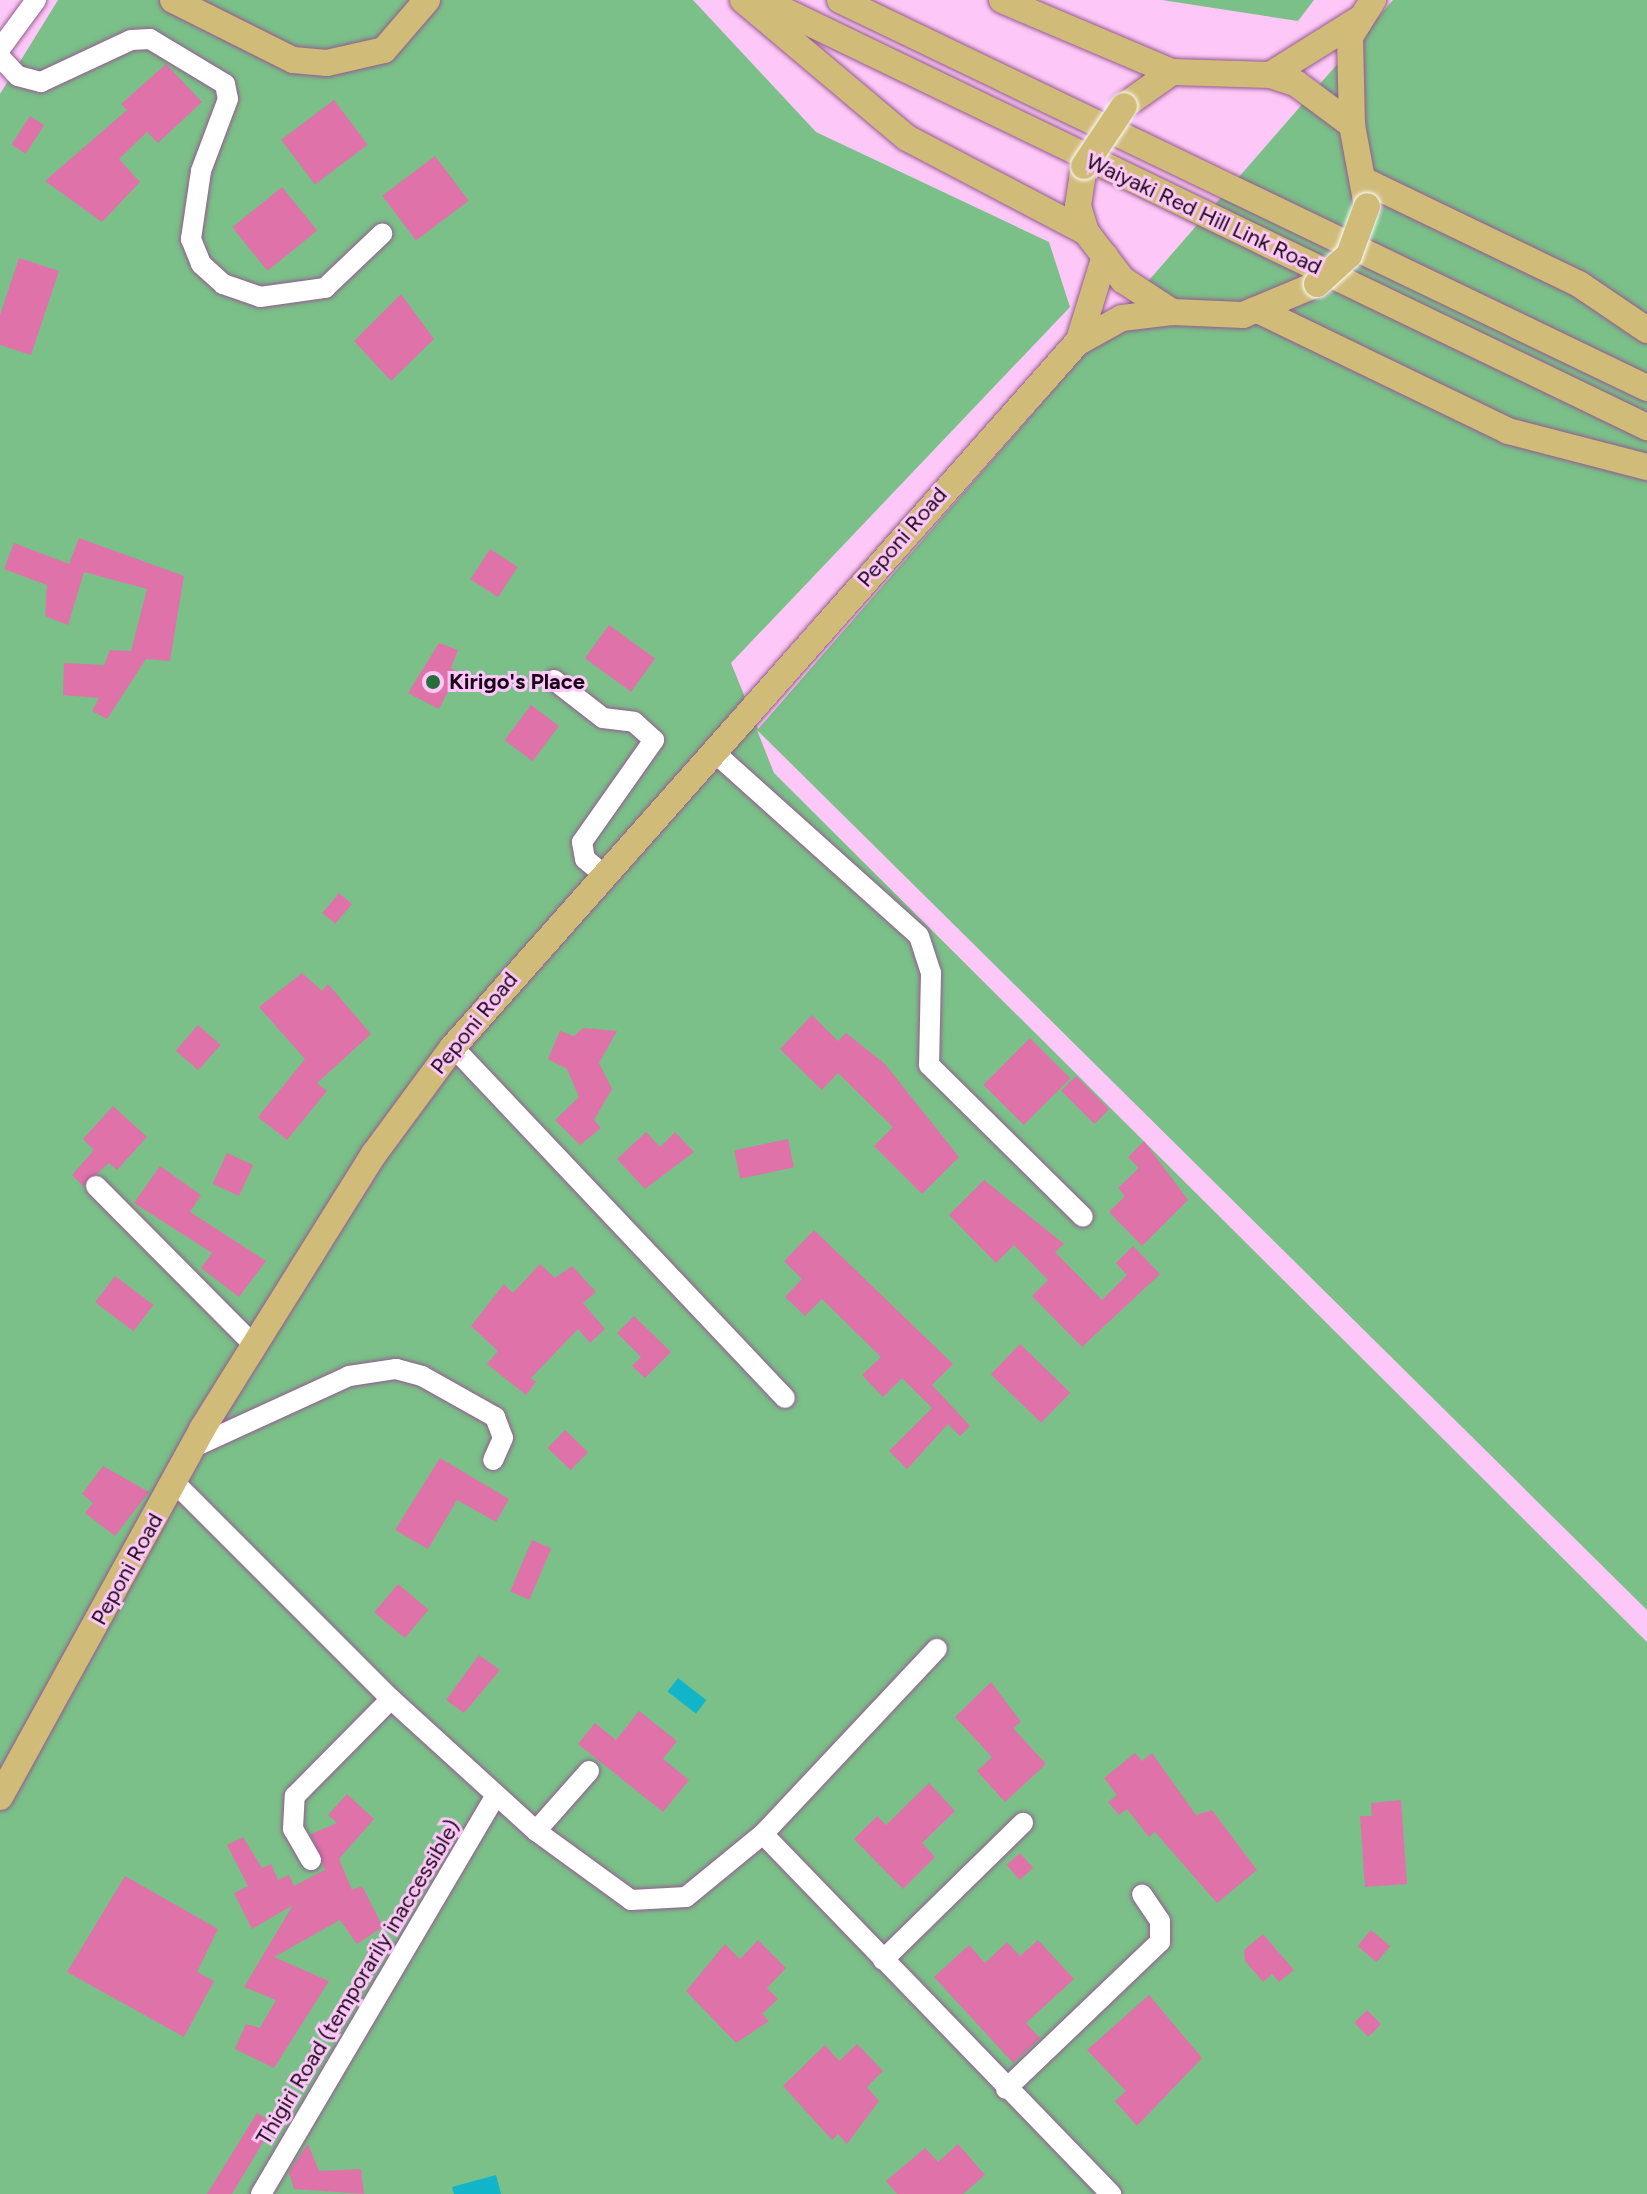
<!DOCTYPE html>
<style>
body{margin:0}
#map{position:relative;width:1647px;height:2194px;overflow:hidden;background:#fdc8f7;font-family:Figtree,sans-serif}
div>[style]{position:absolute}
[style*='--x']{left:calc(var(--x)*1px);top:calc(var(--y)*1px);width:calc(var(--w)*1px);rotate:calc(var(--a)*1deg)}
.green>*{inset:0;background:#7ac088}
.water>*{inset:0;background:#11b5ca;transform-origin:0 0}
.building>*{inset:0;background:#e072aa;transform-origin:0 0}
.roads{filter:drop-shadow(0 0 2px #955a90) drop-shadow(0 0 2px #955a90)}
.minor>*{height:20px;margin:-10px;padding:0 10px;transform-origin:10px;border-radius:10px;background:#fff}
.major>*{height:26px;margin:-13px;padding:0 13px;transform-origin:13px;border-radius:13px;background:#d0bb79}
.bridges{filter:drop-shadow(0 0 2px #fff) drop-shadow(0 0 2px #fff)}
.major-bridge>*{height:26px;margin:-13px;padding:0 13px;transform-origin:13px;border-radius:13px;background:#d0bb79}
.dots>*{width:22px;height:22px;translate:-50% -50%;box-sizing:border-box;border:4px solid #fdc8f7;border-radius:50%}
span{translate:-50% -50%;white-space:nowrap;text-align:center;line-height:1.15;-webkit-text-stroke:6px #fdc8f7;paint-order:stroke}
.street-label{font-size:22px;color:#1a0519}
.poi-label{font-size:22px;color:#1a0519;font-weight:700}
.left{translate:0 -50%;text-align:left}
</style>
<div id="map">
<div class="green">
<div style="clip-path:polygon(58px 0,693px 0,816px 132px,1049px 242px,1070px 307px,731px 663px,758px 729px,1393px 0,1647px 0,1647px 1610px,757px 730px,774px 773px,1647px 1642px,1647px 2194px,0 2194px,0 94px)"></div>
<div style="clip-path:polygon(1162px 0,1314px 0,1298px 21px)"></div>
</div>
<div class="water">
<div style="left:678px;top:1678px;width:36px;height:17px;rotate:38deg"></div>
<div style="clip-path:polygon(496px 2175px,501px 2194px,454px 2194px,452px 2187px)"></div>
</div>
<div class="building">
<div style="clip-path:polygon(166px 64px,202px 102px,158px 143px,147px 132px,119px 159px,140px 182px,102px 222px,45px 181px,127px 110px,121px 104px)"></div>
<div style="left:334px;top:100px;width:56px;height:66px;rotate:53deg"></div>
<div style="left:30px;top:116px;width:17px;height:34px;rotate:33deg"></div>
<div style="left:435px;top:156px;width:56px;height:66px;rotate:53deg"></div>
<div style="left:282px;top:187px;width:56px;height:64px;rotate:51deg"></div>
<div style="clip-path:polygon(19px 258px,59px 271px,31px 355px,0 345px,0 315px)"></div>
<div style="clip-path:polygon(401px 294px,434px 339px,391px 381px,354px 341px)"></div>
<div style="clip-path:polygon(79px 538px,184px 576px,170px 661px,146px 659px,107px 719px,92px 711px,99px 698px,63px 695px,64px 663px,104px 665px,110px 650px,131px 651px,147px 589px,84px 572px,68px 625px,45px 616px,47px 585px,4px 569px,14px 543px,69px 564px)"></div>
<div style="left:490px;top:549px;width:33px;height:36px;rotate:33deg"></div>
<div style="left:609px;top:625px;width:57px;height:41px;rotate:36deg"></div>
<div style="clip-path:polygon(439px 643px,458px 650px,451px 668px,458px 672px,439px 709px,408px 693px)"></div>
<div style="left:531px;top:705px;width:35px;height:44px;rotate:37deg"></div>
<div style="left:339px;top:893px;width:17px;height:26px;rotate:40deg"></div>
<div style="clip-path:polygon(302px 973px,322px 991px,328px 984px,371px 1034px,317px 1083px,327px 1091px,287px 1140px,258px 1117px,305px 1059px,259px 1007px)"></div>
<div style="clip-path:polygon(812px 1015px,838px 1041px,846px 1033px,885px 1064px,959px 1157px,922px 1194px,874px 1146px,893px 1127px,838px 1073px,822px 1090px,780px 1049px)"></div>
<div style="left:198px;top:1025px;width:30px;height:34px;rotate:41deg"></div>
<div style="clip-path:polygon(583px 1028px,617px 1031px,599px 1063px,612px 1089px,594px 1120px,601px 1128px,580px 1145px,555px 1120px,579px 1097px,567px 1069px,548px 1059px,560px 1031px,574px 1036px)"></div>
<div style="left:1030px;top:1038px;width:57px;height:66px;rotate:45deg"></div>
<div style="left:1076px;top:1076px;width:47px;height:21px;rotate:45deg"></div>
<div style="clip-path:polygon(113px 1106px,147px 1137px,117px 1170px,109px 1163px,83px 1186px,72px 1175px,94px 1150px,83px 1139px)"></div>
<div style="clip-path:polygon(646px 1132px,660px 1147px,675px 1132px,694px 1152px,645px 1189px,617px 1159px)"></div>
<div style="left:788px;top:1139px;width:29px;height:55px;rotate:78deg"></div>
<div style="clip-path:polygon(1144px 1141px,1188px 1200px,1142px 1246px,1109px 1212px,1125px 1196px,1118px 1188px,1139px 1168px,1128px 1157px)"></div>
<div style="left:227px;top:1153px;width:29px;height:34px;rotate:25deg"></div>
<div style="clip-path:polygon(160px 1166px,201px 1195px,190px 1212px,266px 1261px,239px 1297px,201px 1268px,212px 1253px,134px 1203px)"></div>
<div style="clip-path:polygon(984px 1180px,1064px 1244px,1055px 1252px,1102px 1300px,1127px 1275px,1116px 1263px,1133px 1246px,1160px 1274px,1082px 1347px,1032px 1296px,1048px 1280px,1014px 1245px,996px 1263px,949px 1215px)"></div>
<div style="clip-path:polygon(814px 1230px,953px 1364px,932px 1385px,970px 1426px,960px 1436px,948px 1424px,907px 1469px,889px 1451px,932px 1408px,902px 1378px,883px 1397px,862px 1375px,881px 1357px,822px 1299px,805px 1316px,785px 1297px,802px 1279px,784px 1261px)"></div>
<div style="clip-path:polygon(540px 1264px,555px 1278px,572px 1266px,596px 1292px,583px 1303px,605px 1329px,590px 1343px,578px 1329px,531px 1378px,536px 1382px,526px 1395px,487px 1364px,498px 1351px,471px 1326px,504px 1284px,513px 1293px)"></div>
<div style="left:115px;top:1276px;width:48px;height:33px;rotate:37deg"></div>
<div style="clip-path:polygon(634px 1316px,671px 1352px,645px 1378px,632px 1366px,641px 1357px,617px 1333px)"></div>
<div style="left:1020px;top:1344px;width:70px;height:42px;rotate:44deg"></div>
<div style="left:565px;top:1430px;width:32px;height:25px;rotate:44deg"></div>
<div style="clip-path:polygon(440px 1458px,509px 1499px,496px 1522px,457px 1500px,428px 1549px,395px 1530px)"></div>
<div style="clip-path:polygon(103px 1466px,149px 1492px,115px 1536px,85px 1513px,93px 1503px,82px 1494px)"></div>
<div style="left:532px;top:1540px;width:21px;height:56px;rotate:23deg"></div>
<div style="left:398px;top:1584px;width:40px;height:37px;rotate:40deg"></div>
<div style="clip-path:polygon(479px 1655px,500px 1670px,464px 1713px,446px 1700px)"></div>
<div style="clip-path:polygon(991px 1682px,1021px 1722px,1013px 1728px,1046px 1764px,1005px 1802px,977px 1771px,992px 1757px,955px 1717px)"></div>
<div style="clip-path:polygon(639px 1711px,677px 1741px,663px 1759px,689px 1780px,663px 1812px,578px 1744px,595px 1723px,616px 1740px)"></div>
<div style="clip-path:polygon(1135px 1753px,1142px 1761px,1152px 1753px,1196px 1815px,1212px 1810px,1257px 1870px,1217px 1903px,1155px 1832px,1149px 1837px,1127px 1809px,1119px 1815px,1108px 1802px,1117px 1795px,1104px 1778px)"></div>
<div style="clip-path:polygon(929px 1783px,955px 1811px,922px 1843px,935px 1857px,903px 1889px,854px 1839px,877px 1816px,886px 1825px)"></div>
<div style="clip-path:polygon(347px 1794px,374px 1819px,339px 1859px,352px 1890px,362px 1886px,383px 1927px,357px 1944px,340px 1920px,274px 1957px,329px 1981px,274px 2068px,235px 2049px,246px 2024px,260px 2028px,276px 2000px,244px 1987px,293px 1905px,252px 1929px,234px 1893px,248px 1886px,227px 1845px,243px 1837px,262px 1868px,271px 1864px,278px 1880px,289px 1875px,294px 1886px,325px 1870px,311px 1834px,337px 1823px,328px 1815px)"></div>
<div style="clip-path:polygon(1401px 1800px,1407px 1884px,1365px 1887px,1360px 1816px,1372px 1816px,1371px 1803px)"></div>
<div style="left:1020px;top:1853px;width:20px;height:18px;rotate:49deg"></div>
<div style="clip-path:polygon(125px 1876px,218px 1929px,197px 1972px,214px 1981px,184px 2037px,67px 1972px)"></div>
<div style="left:1371px;top:1930px;width:25px;height:21px;rotate:40deg"></div>
<div style="clip-path:polygon(1263px 1934px,1294px 1970px,1279px 1982px,1272px 1974px,1263px 1982px,1245px 1961px,1244px 1950px)"></div>
<div style="clip-path:polygon(758px 1940px,786px 1968px,767px 1988px,778px 1999px,762px 2014px,769px 2021px,736px 2043px,686px 1991px,725px 1944px,740px 1959px)"></div>
<div style="clip-path:polygon(1038px 1940px,1074px 1979px,1026px 2023px,1040px 2038px,1013px 2063px,934px 1977px,969px 1945px,985px 1963px,1007px 1942px,1020px 1956px)"></div>
<div style="clip-path:polygon(1149px 1995px,1202px 2058px,1137px 2126px,1115px 2101px,1126px 2091px,1087px 2050px)"></div>
<div style="left:1367px;top:2010px;width:20px;height:18px;rotate:45deg"></div>
<div style="clip-path:polygon(857px 2044px,883px 2071px,867px 2087px,879px 2101px,847px 2144px,838px 2134px,832px 2140px,783px 2086px,825px 2045px,839px 2061px)"></div>
<div style="clip-path:polygon(257px 2113px,274px 2124px,232px 2194px,207px 2194px)"></div>
<div style="clip-path:polygon(308px 2144px,319px 2171px,361px 2169px,364px 2194px,294px 2189px,289px 2172px)"></div>
<div style="clip-path:polygon(958px 2144px,985px 2175px,963px 2194px,897px 2194px,886px 2181px,925px 2148px,938px 2162px)"></div>
</div>
<div class="roads">
<div class="minor">
<div style="--x:0;--y:49;--w:61;--a:-53.7"></div>
<div style="--x:0;--y:57;--w:26;--a:47"></div>
<div style="--x:18;--y:76;--w:24;--a:15"></div>
<div style="--x:41;--y:82;--w:99;--a:-25"></div>
<div style="--x:131;--y:40;--w:19;--a:-3"></div>
<div style="--x:150;--y:39;--w:87;--a:31"></div>
<div style="--x:225;--y:84;--w:15;--a:79"></div>
<div style="--x:228;--y:99;--w:77;--a:110.6"></div>
<div style="--x:201;--y:171;--w:69;--a:98.4"></div>
<div style="--x:191;--y:239;--w:27;--a:68"></div>
<div style="--x:201;--y:264;--w:30;--a:42"></div>
<div style="--x:223;--y:284;--w:39;--a:19"></div>
<div style="--x:260;--y:297;--w:66;--a:-7.9"></div>
<div style="--x:325;--y:288;--w:79;--a:-43.5"></div>
<div style="--x:554;--y:680;--w:62;--a:37.8"></div>
<div style="--x:603;--y:718;--w:31;--a:7"></div>
<div style="--x:634;--y:722;--w:27;--a:42"></div>
<div style="--x:654;--y:740;--w:125;--a:125.2"></div>
<div style="--x:582;--y:842;--w:17;--a:80"></div>
<div style="--x:585;--y:859;--w:23;--a:40"></div>
<div style="--x:714;--y:752;--w:275;--a:41.9"></div>
<div style="--x:919;--y:936;--w:39;--a:72"></div>
<div style="--x:931;--y:973;--w:92;--a:91.2"></div>
<div style="--x:929;--y:1065;--w:216;--a:44.6"></div>
<div style="--x:453;--y:1047;--w:483;--a:46.6"></div>
<div style="--x:96;--y:1186;--w:226;--a:45.2"></div>
<div style="--x:192;--y:1448;--w:173;--a:-24.6"></div>
<div style="--x:349;--y:1376;--w:48;--a:-8.5"></div>
<div style="--x:396;--y:1369;--w:27;--a:15"></div>
<div style="--x:422;--y:1376;--w:84;--a:29.3"></div>
<div style="--x:495;--y:1417;--w:22;--a:69"></div>
<div style="--x:503;--y:1438;--w:24;--a:114"></div>
<div style="--x:175;--y:1483;--w:305;--a:45"></div>
<div style="--x:391;--y:1699;--w:196;--a:42.3"></div>
<div style="--x:536;--y:1831;--w:117;--a:36"></div>
<div style="--x:631;--y:1900;--w:55;--a:-3.1"></div>
<div style="--x:686;--y:1897;--w:99;--a:-39.3"></div>
<div style="--x:763;--y:1834;--w:254;--a:-46.8"></div>
<div style="--x:536;--y:1831;--w:80;--a:-48.5"></div>
<div style="--x:763;--y:1834;--w:501;--a:45.97"></div>
<div style="--x:311;--y:1860;--w:36;--a:-120"></div>
<div style="--x:293;--y:1829;--w:33;--a:-87"></div>
<div style="--x:295;--y:1796;--w:136;--a:-45.3"></div>
<div style="--x:883;--y:1960;--w:196;--a:-44.4"></div>
<div style="--x:1006;--y:2089;--w:213;--a:-43.7"></div>
<div style="--x:1160;--y:1942;--w:21;--a:-90"></div>
<div style="--x:1160;--y:1921;--w:32;--a:-124"></div>
<div style="--x:261;--y:2194;--w:463;--a:-59.5"></div>
</div>
<div class="major">
<div style="--x:173;--y:0;--w:134;--a:26.6"></div>
<div style="--x:293;--y:60;--w:34;--a:5"></div>
<div style="--x:327;--y:63;--w:58;--a:-12.8"></div>
<div style="--x:384;--y:50;--w:66;--a:-49.3"></div>
<div style="--x:743;--y:0;--w:214;--a:40.1"></div>
<div style="--x:907;--y:138;--w:202;--a:27.7"></div>
<div style="--x:762;--y:0;--w:983;--a:25.76"></div>
<div style="--x:840;--y:0;--w:895;--a:25.68"></div>
<div style="--x:1002;--y:0;--w:185;--a:23"></div>
<div style="--x:1270;--y:75;--w:104;--a:-32"></div>
<div style="--x:1124;--y:106;--w:59;--a:-35.3"></div>
<div style="--x:1172;--y:72;--w:98;--a:1.8"></div>
<div style="--x:1270;--y:75;--w:28;--a:18"></div>
<div style="--x:1297;--y:84;--w:69;--a:36.7"></div>
<div style="--x:1352;--y:125;--w:82;--a:79.5"></div>
<div style="--x:1352;--y:125;--w:88;--a:-91.3"></div>
<div style="--x:1350;--y:37;--w:44;--a:-58.1"></div>
<div style="--x:1084;--y:166;--w:40;--a:98.5"></div>
<div style="--x:1078;--y:206;--w:27;--a:73"></div>
<div style="--x:1086;--y:232;--w:61;--a:52.4"></div>
<div style="--x:1123;--y:280;--w:59;--a:33.1"></div>
<div style="--x:1172;--y:312;--w:71;--a:2.4"></div>
<div style="--x:1243;--y:315;--w:80;--a:-22.7"></div>
<div style="--x:1367;--y:182;--w:235;--a:25.7"></div>
<div style="--x:1579;--y:284;--w:82;--a:34.1"></div>
<div style="--x:1260;--y:311;--w:276;--a:25.8"></div>
<div style="--x:1508;--y:431;--w:144;--a:14.5"></div>
<div style="--x:1079;--y:340;--w:88;--a:-72.8"></div>
<div style="--x:0;--y:1797;--w:420;--a:-61.2"></div>
<div style="--x:202;--y:1429;--w:324;--a:-58"></div>
<div style="--x:374;--y:1154;--w:133;--a:-53.6"></div>
<div style="--x:453;--y:1047;--w:941;--a:-48.45"></div>
<div style="--x:1077;--y:343;--w:51;--a:-29.1"></div>
<div style="--x:1122;--y:318;--w:50;--a:-6.8"></div>
</div>
</div>
<div class="bridges">
<div class="major-bridge">
<div style="--x:1084;--y:166;--w:72;--a:-56.3"></div>
<div style="--x:1317;--y:284;--w:43;--a:-42.2"></div>
<div style="--x:1349;--y:255;--w:52;--a:-69.8"></div>
</div>
</div>
<div class="dots">
<div style="left:433px;top:682px;background:#266e3b"></div>
</div>
<div class="street-label">
<span style="left:1204px;top:214px;rotate:25deg">Waiyaki Red Hill Link Road</span>
<span style="left:902px;top:537px;rotate:-49deg">Peponi Road</span>
<span style="left:474px;top:1023px;rotate:-51deg">Peponi Road</span>
<span style="left:127px;top:1569px;rotate:-61deg">Peponi Road</span>
<span style="left:358px;top:1982px;rotate:-59deg">Thigiri Road (temporarily inaccessible)</span>
</div>
<div class="poi-label">
<span class="left" style="left:449px;top:682px">Kirigo's Place</span>
</div>
</div>
